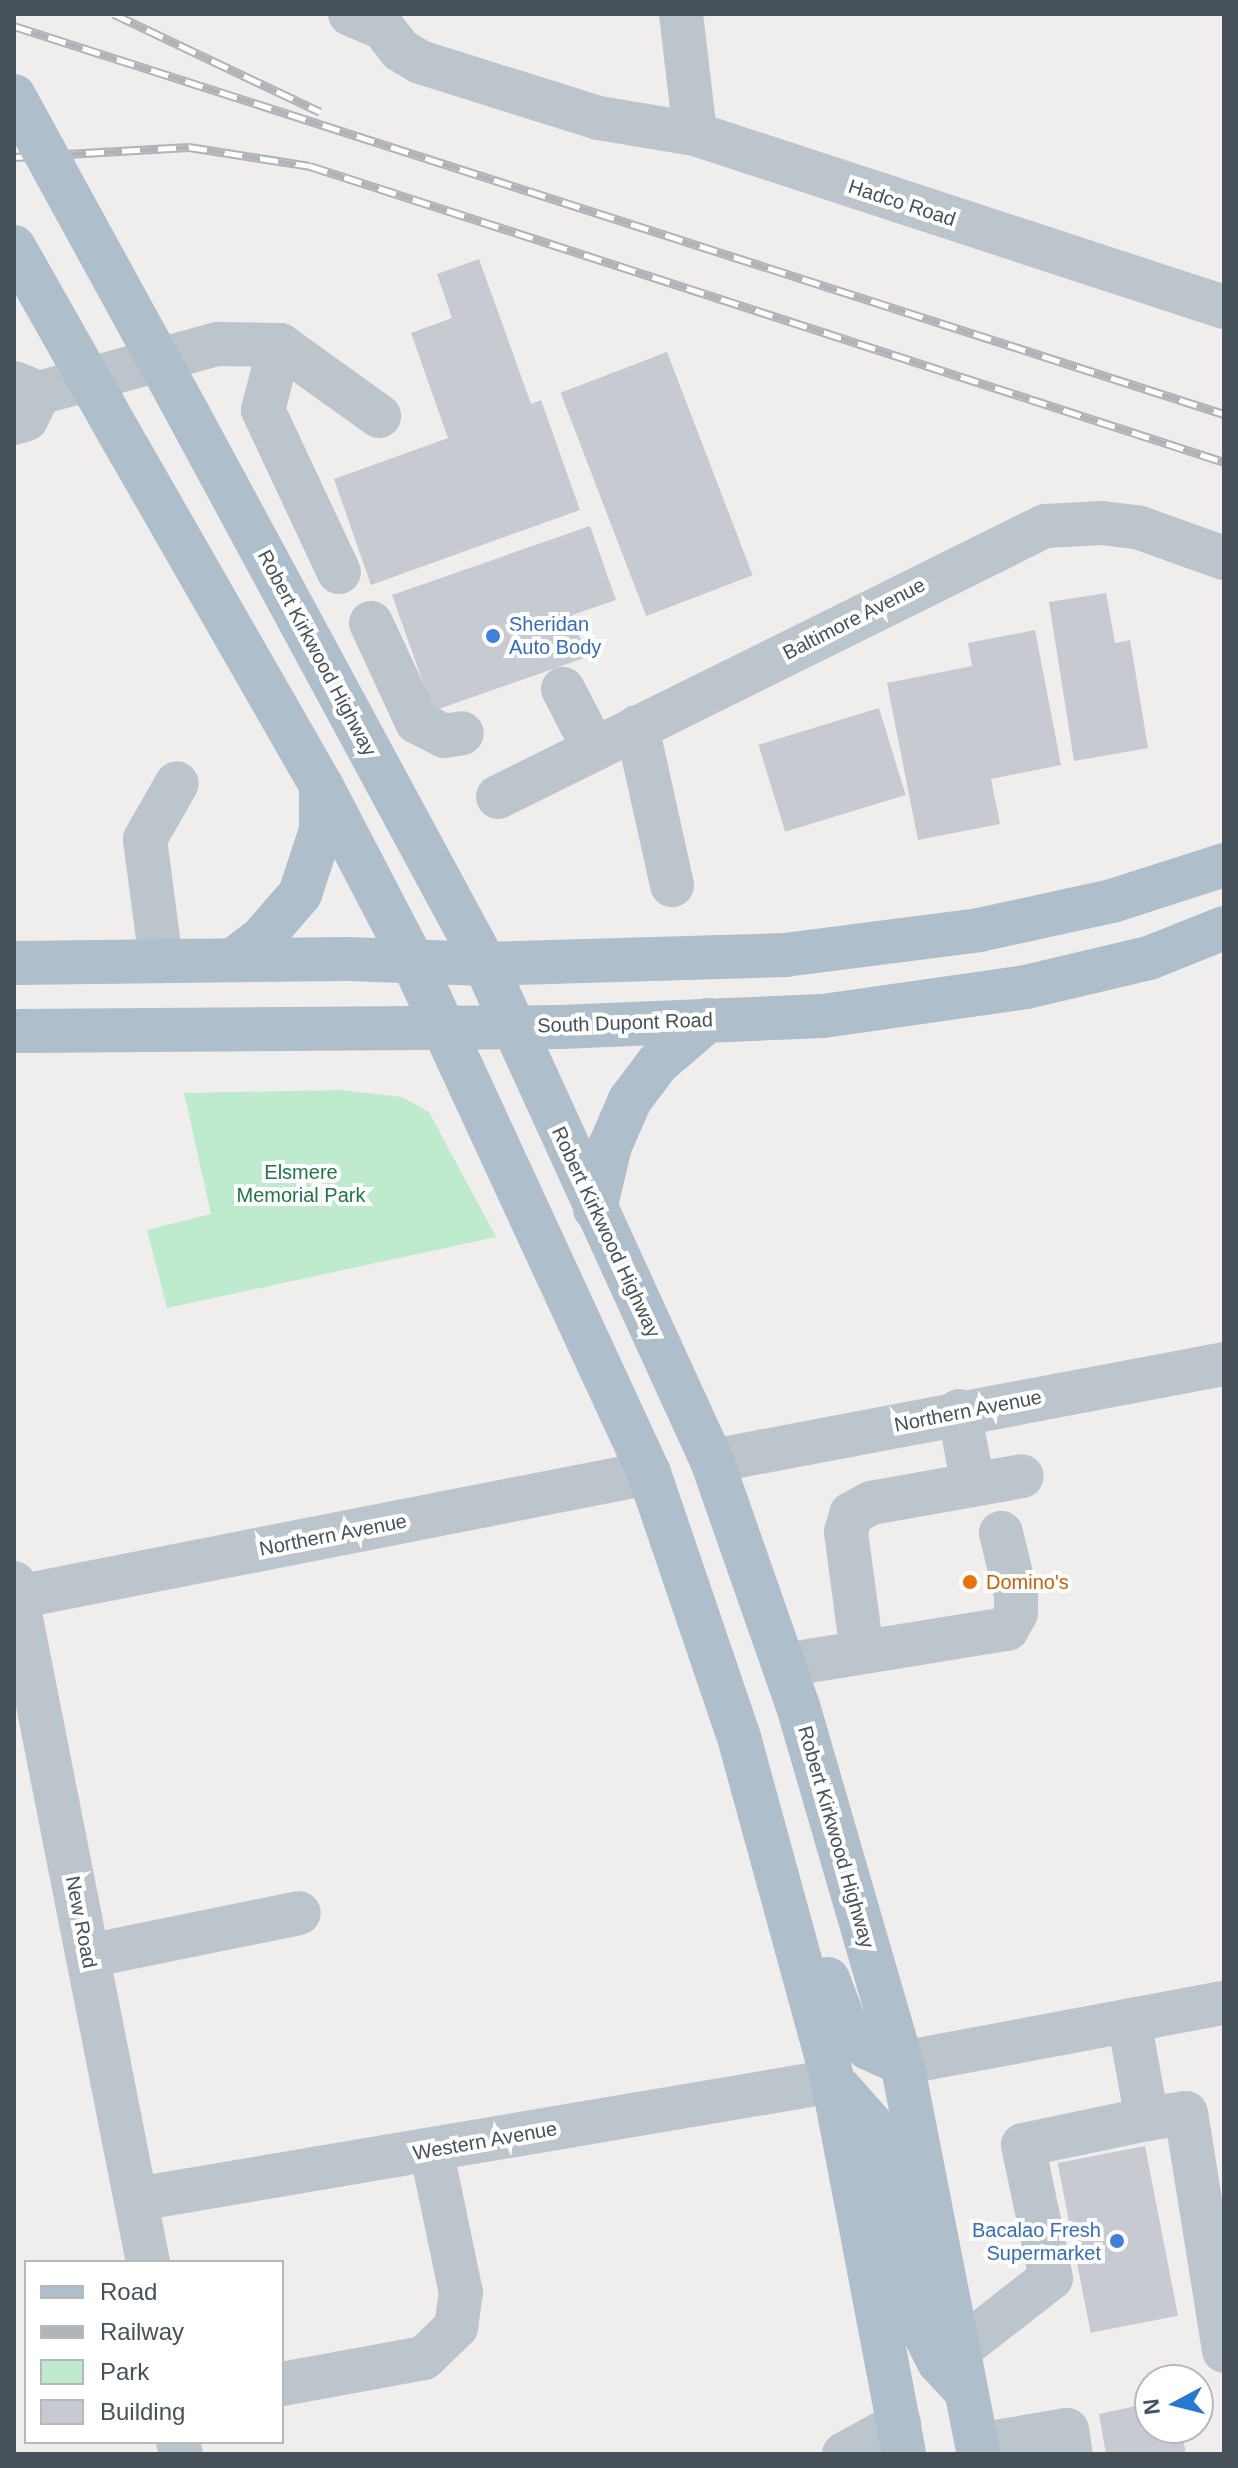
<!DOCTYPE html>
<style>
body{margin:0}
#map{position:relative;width:1238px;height:2468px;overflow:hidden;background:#f0eded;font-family:Arial,sans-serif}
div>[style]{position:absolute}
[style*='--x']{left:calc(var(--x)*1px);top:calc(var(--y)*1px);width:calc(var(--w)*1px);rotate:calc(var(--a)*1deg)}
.green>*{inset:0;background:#beebcd}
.building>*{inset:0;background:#c7cad0;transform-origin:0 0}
.minor>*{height:44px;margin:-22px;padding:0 22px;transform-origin:22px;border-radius:22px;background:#bcc5cc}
.major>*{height:44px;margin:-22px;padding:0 22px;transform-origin:22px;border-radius:22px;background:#afbecb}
.rail>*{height:9px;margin-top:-4.5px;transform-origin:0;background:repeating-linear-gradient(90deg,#fff 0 18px,#b0b3b7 0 36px);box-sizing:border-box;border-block:2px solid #b0b3b7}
.major-bridge>*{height:44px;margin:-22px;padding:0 22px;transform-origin:22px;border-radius:22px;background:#afbecb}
.dots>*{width:22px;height:22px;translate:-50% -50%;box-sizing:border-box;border:4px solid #fff;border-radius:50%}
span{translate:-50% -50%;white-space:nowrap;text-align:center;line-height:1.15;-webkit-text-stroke:8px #fff;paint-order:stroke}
.street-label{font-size:20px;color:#475159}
.shop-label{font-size:20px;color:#366cbe}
.left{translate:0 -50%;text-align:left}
.right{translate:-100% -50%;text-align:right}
.park-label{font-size:20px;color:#1d7645}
.food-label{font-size:20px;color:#c56008}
.frame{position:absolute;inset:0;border:16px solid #475159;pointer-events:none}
.legend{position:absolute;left:24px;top:2260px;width:260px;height:184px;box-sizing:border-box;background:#fff;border:2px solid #b5b9bd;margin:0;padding:10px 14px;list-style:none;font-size:24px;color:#475159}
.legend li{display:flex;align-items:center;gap:16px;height:40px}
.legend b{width:40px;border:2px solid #b5b9bd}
.north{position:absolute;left:1134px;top:2364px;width:80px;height:80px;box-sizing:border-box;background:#fff;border:2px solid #b5b9bd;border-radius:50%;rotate:263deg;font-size:22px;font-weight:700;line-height:32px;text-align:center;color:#475159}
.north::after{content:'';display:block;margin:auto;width:28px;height:36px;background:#2579d3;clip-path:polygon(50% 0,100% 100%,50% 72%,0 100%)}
</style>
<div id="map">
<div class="green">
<div style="clip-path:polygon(341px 1090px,402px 1097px,429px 1112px,496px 1237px,167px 1308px,147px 1230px,211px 1214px,184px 1093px)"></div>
</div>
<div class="building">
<div style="clip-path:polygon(479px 259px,531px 404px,541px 400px,580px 510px,371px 585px,334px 479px,448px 438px,411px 333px,452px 318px,437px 274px)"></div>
<div style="left:667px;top:352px;width:239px;height:114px;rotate:69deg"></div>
<div style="clip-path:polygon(590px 526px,616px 600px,572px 615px,587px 657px,433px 711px,392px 595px)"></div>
<div style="clip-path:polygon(1106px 593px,1115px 643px,1130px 640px,1148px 748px,1074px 761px,1049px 602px)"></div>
<div style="clip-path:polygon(1035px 630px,1061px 765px,991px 779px,1000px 824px,918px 840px,887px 683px,972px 666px,968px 643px)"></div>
<div style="left:879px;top:708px;width:91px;height:126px;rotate:73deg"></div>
<div style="left:1145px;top:2146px;width:173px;height:89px;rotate:79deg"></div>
<div style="clip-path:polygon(1150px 2403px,1150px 2428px,1181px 2428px,1186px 2454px,1106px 2454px,1099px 2414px)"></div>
</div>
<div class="minor">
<div style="--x:350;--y:14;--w:36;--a:23"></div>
<div style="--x:383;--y:28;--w:28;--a:52"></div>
<div style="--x:400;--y:50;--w:23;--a:31"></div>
<div style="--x:420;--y:62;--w:188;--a:17.4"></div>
<div style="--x:599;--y:118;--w:97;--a:9.5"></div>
<div style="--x:681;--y:14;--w:121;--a:83.3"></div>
<div style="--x:695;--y:134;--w:557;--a:18.11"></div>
<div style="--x:280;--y:345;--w:67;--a:104.7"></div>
<div style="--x:263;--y:410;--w:179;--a:64.9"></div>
<div style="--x:14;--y:383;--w:27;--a:22"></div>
<div style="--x:39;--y:393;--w:185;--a:-15.4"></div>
<div style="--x:217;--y:344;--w:63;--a:0.9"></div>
<div style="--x:280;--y:345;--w:122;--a:35.6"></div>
<div style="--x:14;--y:423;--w:13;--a:-18"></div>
<div style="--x:26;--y:419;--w:29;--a:-63"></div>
<div style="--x:371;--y:623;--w:109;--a:65.1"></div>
<div style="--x:417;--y:722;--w:30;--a:27"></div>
<div style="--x:444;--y:736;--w:18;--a:-9"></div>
<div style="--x:563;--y:689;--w:68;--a:62.7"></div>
<div style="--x:637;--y:727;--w:162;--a:77.5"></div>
<div style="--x:498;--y:797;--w:610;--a:-26.36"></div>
<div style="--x:1045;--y:526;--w:57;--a:-3"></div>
<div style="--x:1102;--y:523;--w:38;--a:7"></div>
<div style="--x:1140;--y:528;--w:89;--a:19.7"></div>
<div style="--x:161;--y:961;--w:123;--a:-97.5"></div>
<div style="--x:145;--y:839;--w:64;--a:-60.3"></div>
<div style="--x:959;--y:1411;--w:75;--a:79.3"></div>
<div style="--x:712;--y:1461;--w:521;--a:-10.73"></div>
<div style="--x:14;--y:1583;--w:692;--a:78.84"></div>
<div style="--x:17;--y:1597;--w:644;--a:-11.1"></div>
<div style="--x:862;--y:1652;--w:121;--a:-97.6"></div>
<div style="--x:846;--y:1532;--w:19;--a:-74"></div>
<div style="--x:851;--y:1514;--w:23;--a:-29"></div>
<div style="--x:871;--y:1503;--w:153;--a:-10.1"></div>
<div style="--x:784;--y:1665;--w:226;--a:-9.2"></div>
<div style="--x:1007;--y:1629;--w:18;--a:-61"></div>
<div style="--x:1016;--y:1613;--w:18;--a:-90"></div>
<div style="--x:1016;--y:1595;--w:64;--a:-103.6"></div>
<div style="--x:88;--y:1956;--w:215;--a:-11.5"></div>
<div style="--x:1129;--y:2021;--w:100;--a:79.6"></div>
<div style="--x:1147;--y:2119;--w:39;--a:-9"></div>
<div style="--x:1186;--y:2113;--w:241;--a:80.9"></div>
<div style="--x:902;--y:2063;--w:328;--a:-10.6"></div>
<div style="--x:137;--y:2199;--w:706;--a:-9.62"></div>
<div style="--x:960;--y:2349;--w:115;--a:-38"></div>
<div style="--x:1051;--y:2278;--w:136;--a:-101.9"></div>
<div style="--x:1023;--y:2145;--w:127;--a:-11.8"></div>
<div style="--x:282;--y:2384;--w:144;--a:-10.4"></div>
<div style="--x:424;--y:2358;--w:45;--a:-44.1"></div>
<div style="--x:456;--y:2327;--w:34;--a:-82"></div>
<div style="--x:461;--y:2293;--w:146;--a:-101.8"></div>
<div style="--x:178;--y:2442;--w:12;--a:76"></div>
<div style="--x:978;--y:2445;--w:90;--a:-9.6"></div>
<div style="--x:1067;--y:2430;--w:24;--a:81"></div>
<div style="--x:844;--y:2454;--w:63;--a:-28.6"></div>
</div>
<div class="major">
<div style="--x:187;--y:412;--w:627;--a:61.64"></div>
<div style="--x:485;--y:964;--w:546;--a:65.45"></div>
<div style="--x:712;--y:1461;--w:260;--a:70.7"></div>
<div style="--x:798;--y:1706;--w:372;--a:73.8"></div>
<div style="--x:902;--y:2063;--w:399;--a:78.9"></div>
<div style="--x:129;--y:450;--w:386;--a:60.2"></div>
<div style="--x:321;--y:785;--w:199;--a:62.5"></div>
<div style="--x:413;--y:962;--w:563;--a:65.21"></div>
<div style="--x:649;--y:1473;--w:283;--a:71.2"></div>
<div style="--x:740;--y:1741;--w:352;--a:74.7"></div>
<div style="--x:833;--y:2081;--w:380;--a:79.2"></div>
<div style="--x:233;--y:960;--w:35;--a:-37"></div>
<div style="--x:261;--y:939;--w:60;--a:-49.1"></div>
<div style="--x:300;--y:894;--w:67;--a:-71.8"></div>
<div style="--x:321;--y:830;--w:43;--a:-90"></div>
<div style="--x:14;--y:963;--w:334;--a:-0.7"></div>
<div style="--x:348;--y:959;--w:137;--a:2.1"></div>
<div style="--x:485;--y:964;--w:300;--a:-1.7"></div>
<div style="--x:785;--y:955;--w:196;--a:-7.3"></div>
<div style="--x:979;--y:930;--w:136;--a:-12.3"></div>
<div style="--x:1112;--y:901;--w:118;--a:-17.8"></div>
<div style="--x:14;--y:1031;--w:546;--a:-0.42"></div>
<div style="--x:560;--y:1027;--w:263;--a:-2.4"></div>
<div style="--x:823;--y:1016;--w:205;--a:-8.1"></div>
<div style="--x:1026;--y:987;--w:126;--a:-13.3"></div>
<div style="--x:1149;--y:958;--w:81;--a:-21.8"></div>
<div style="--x:595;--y:1209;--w:65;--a:-76.6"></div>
<div style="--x:610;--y:1146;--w:50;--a:-66.5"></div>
<div style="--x:630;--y:1100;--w:46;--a:-52.9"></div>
<div style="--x:658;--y:1063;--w:66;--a:-40.7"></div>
<div style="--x:828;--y:1979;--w:53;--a:69.2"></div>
<div style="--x:847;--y:2029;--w:28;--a:42"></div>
<div style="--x:868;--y:2048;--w:37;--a:24"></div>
<div style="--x:841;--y:2090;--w:44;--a:48.7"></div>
<div style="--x:870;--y:2123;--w:30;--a:69"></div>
<div style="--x:881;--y:2151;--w:178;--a:77.4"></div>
<div style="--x:920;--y:2325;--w:42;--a:62.8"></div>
<div style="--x:939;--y:2362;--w:33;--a:47"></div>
</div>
<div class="rail">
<div style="--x:114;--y:14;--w:228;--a:25.4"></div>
<div style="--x:14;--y:26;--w:1271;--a:17.78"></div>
<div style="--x:14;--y:157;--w:175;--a:-3.3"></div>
<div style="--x:189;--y:147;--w:122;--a:8.9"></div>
<div style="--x:310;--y:166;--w:961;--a:17.94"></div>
</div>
<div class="major-bridge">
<div style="--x:14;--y:96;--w:360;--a:61.3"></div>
<div style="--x:14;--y:247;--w:233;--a:60.5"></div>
</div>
<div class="dots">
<div style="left:493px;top:636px;background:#3f7fe0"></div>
<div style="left:970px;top:1582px;background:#e8710a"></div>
<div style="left:1117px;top:2241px;background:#3f7fe0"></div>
</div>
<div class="street-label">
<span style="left:902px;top:203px;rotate:18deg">Hadco Road</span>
<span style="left:854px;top:619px;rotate:-27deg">Baltimore Avenue</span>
<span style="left:317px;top:653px;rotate:62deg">Robert Kirkwood Highway</span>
<span style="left:625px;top:1023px;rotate:-2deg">South Dupont Road</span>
<span style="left:606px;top:1232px;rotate:65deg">Robert Kirkwood Highway</span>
<span style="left:968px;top:1411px;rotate:-11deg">Northern Avenue</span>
<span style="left:333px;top:1535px;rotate:-11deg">Northern Avenue</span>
<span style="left:836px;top:1837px;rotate:74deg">Robert Kirkwood Highway</span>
<span style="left:81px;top:1922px;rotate:79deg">New Road</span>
<span style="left:485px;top:2141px;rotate:-10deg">Western Avenue</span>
</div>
<div class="shop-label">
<span class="left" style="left:509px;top:636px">Sheridan<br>Auto Body</span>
<span class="right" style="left:1101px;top:2242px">Bacalao Fresh<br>Supermarket</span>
</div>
<div class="park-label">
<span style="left:301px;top:1184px">Elsmere<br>Memorial Park</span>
</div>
<div class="food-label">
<span class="left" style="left:986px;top:1582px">Domino's</span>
</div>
<div class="frame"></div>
<ul class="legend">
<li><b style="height:10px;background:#afbecb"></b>Road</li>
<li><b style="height:10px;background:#b0b3b7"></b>Railway</li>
<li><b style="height:22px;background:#beebcd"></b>Park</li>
<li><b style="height:22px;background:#c7cad0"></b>Building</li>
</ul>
<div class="north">N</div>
</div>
